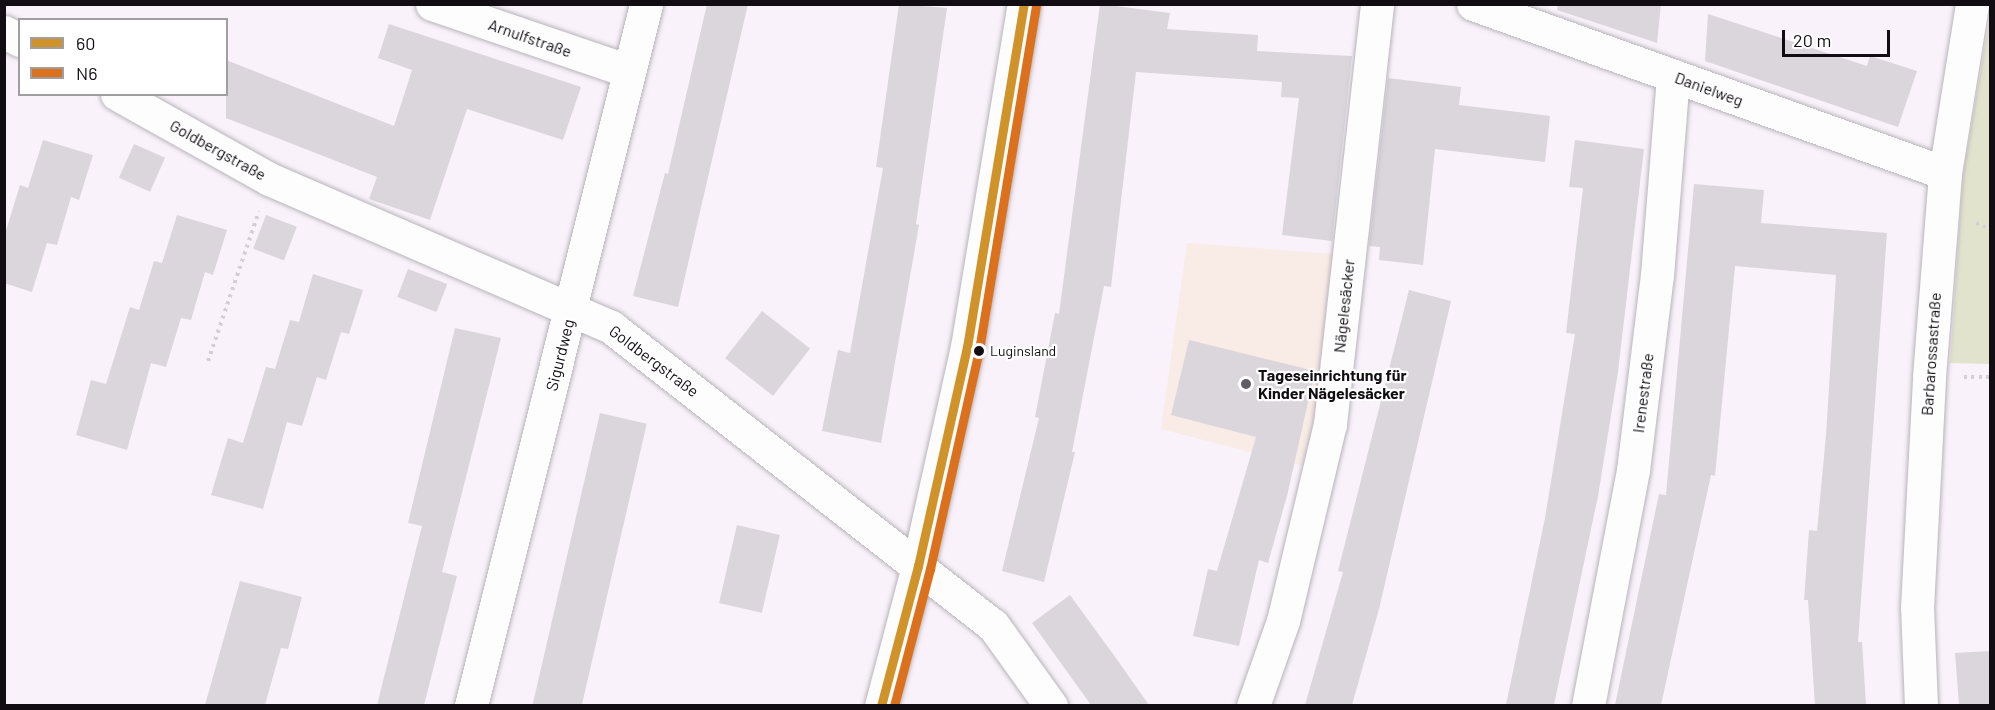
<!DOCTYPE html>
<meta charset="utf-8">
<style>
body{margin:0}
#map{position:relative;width:1995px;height:710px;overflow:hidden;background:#f9f2fa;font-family:Barlow,sans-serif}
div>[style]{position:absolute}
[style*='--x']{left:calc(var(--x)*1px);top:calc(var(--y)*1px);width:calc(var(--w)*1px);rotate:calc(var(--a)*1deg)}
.education>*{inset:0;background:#f9ebe6}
.green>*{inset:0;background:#e2e3cd}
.building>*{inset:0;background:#dbd5dc;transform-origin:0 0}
.path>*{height:4px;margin-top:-2px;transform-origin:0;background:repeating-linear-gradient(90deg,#d2d0d3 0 3px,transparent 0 7.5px)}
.roads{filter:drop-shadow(0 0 2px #b8b3ba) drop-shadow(0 0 2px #b8b3ba)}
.minor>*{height:33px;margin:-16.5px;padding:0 16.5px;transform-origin:16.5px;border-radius:16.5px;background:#fefdfe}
.tertiary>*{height:33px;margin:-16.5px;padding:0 16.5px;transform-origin:16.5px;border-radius:16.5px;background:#fefdfe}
.bus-1>*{height:9px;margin:-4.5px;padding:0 4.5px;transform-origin:4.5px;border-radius:4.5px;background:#cf932a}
.bus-2>*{height:9px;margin:-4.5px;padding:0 4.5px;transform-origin:4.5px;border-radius:4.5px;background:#db711d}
.dots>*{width:16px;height:16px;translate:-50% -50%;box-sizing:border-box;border:3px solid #fff;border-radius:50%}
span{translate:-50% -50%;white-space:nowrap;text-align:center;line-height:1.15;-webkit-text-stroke:4.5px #fff;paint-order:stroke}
.bus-label{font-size:14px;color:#110d13}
.left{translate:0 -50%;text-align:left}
.street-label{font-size:16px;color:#110d13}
.poi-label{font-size:16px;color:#110d13;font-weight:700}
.frame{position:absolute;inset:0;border:6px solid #110d13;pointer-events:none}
.legend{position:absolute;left:18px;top:18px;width:210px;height:78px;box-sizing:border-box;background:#fff;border:2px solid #a09ea1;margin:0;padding:8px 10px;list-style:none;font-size:18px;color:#110d13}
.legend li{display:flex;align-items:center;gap:12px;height:30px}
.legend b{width:30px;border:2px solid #a09ea1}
.scale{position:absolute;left:1782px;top:30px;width:108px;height:27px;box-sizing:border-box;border:3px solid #110d13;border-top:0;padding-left:8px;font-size:18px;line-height:21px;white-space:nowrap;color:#110d13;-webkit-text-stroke:4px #fff;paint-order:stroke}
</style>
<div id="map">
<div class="education">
<div style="clip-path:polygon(1187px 243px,1336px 254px,1321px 417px,1304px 466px,1161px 429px)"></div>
</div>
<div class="green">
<div style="clip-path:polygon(1990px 16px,1990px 364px,1950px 363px,1963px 175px)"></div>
</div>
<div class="building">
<div style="clip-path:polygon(707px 4px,748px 4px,678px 307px,633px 296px,665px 173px,668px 174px)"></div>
<div style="clip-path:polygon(899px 4px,947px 8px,916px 224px,919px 225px,881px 443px,822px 431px,838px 350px,850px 353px,883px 168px,876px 167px)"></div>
<div style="clip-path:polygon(1100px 4px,1170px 13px,1167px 29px,1258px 35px,1257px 51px,1352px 56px,1351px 65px,1332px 241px,1282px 235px,1299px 98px,1281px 97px,1282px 82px,1136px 72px,1111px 287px,1104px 286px,1072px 452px,1075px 452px,1044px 582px,1002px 571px,1039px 418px,1035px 417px,1055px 313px,1059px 314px)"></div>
<div style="clip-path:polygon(1558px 4px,1661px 4px,1657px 43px,1557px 10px)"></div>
<div style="clip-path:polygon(1708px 14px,1867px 66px,1870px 56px,1917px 71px,1898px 127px,1705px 61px)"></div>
<div style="clip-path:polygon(389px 24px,581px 87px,563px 140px,467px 109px,430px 220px,369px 199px,377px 177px,226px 118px,226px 60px,394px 126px,412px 70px,378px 58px)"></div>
<div style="clip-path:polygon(1388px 78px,1461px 87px,1459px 105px,1550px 116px,1545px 162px,1435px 149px,1423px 265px,1379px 260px,1380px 247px,1369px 246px)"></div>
<div style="clip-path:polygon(43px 140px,93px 155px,79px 200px,71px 197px,57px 245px,47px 243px,32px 292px,4px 283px,4px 237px,20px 185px,28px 188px)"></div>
<div style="clip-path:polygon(1575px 140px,1644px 149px,1618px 372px,1598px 496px,1554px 705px,1506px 705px,1545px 518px,1575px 334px,1566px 333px,1583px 188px,1569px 187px)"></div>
<div style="left:134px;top:144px;width:34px;height:37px;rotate:24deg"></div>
<div style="clip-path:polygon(1694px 184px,1764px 190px,1761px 223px,1887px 233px,1858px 642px,1862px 642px,1866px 705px,1815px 705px,1808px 600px,1804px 600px,1809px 530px,1817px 531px,1826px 435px,1836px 275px,1735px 266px,1715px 476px,1711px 475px,1661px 705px,1615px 705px,1659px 494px,1666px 495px)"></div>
<div style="clip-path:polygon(177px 215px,227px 230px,213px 275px,205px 272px,191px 320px,181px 318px,166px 367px,151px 363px,127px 450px,76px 435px,91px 380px,106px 384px,130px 307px,139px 310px,154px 261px,162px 263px)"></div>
<div style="left:266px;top:215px;width:33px;height:36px;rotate:21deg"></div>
<div style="left:408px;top:269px;width:42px;height:30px;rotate:21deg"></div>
<div style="clip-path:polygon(313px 274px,363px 290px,349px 334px,341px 332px,326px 380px,317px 377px,302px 426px,287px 422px,263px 509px,211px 495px,228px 438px,243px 443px,266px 367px,275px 369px,290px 320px,299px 322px)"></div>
<div style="clip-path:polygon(1409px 290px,1451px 301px,1379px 609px,1352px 705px,1305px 705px,1343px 572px,1338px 571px)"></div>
<div style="left:762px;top:311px;width:61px;height:60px;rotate:38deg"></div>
<div style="clip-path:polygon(455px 328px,501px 338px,442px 572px,457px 576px,424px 705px,377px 705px,422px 526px,408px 523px)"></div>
<div style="clip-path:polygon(1189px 340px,1315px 371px,1287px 496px,1268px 563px,1259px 560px,1239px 646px,1193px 636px,1208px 569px,1217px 571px,1256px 437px,1171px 415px)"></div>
<div style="left:600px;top:413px;width:48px;height:300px;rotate:13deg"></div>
<div style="left:737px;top:525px;width:44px;height:80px;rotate:13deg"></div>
<div style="clip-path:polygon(240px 581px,302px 597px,288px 649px,281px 648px,265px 705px,205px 705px)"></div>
<div style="clip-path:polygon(1070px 595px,1113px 654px,1149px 705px,1091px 705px,1032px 623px)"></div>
<div style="clip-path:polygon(1990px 651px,1990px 705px,1959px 705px,1955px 653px)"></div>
</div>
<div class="path">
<div style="--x:1976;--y:223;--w:15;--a:23"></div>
<div style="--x:208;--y:361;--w:158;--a:-71.2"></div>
<div style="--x:1964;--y:377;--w:26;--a:0"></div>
</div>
<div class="roads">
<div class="minor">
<div style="--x:432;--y:4;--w:208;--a:18.8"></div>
<div style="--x:1473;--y:4;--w:501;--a:19.7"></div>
<div style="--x:4;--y:32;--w:18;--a:27"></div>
<div style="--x:117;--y:94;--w:174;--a:29.2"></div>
<div style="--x:269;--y:179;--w:373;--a:23.4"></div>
<div style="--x:611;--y:327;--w:484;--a:38"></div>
<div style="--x:993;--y:625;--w:100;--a:54.4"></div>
<div style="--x:471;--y:706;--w:723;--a:-76"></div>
<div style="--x:1253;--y:706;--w:90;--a:-70.6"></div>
<div style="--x:1283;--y:621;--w:203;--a:-76.6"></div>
<div style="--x:1330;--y:424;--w:423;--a:-83.6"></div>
<div style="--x:1588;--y:706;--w:240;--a:-79.2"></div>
<div style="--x:1633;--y:470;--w:196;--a:-83"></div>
<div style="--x:1657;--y:275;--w:200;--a:-85.4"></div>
<div style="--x:1921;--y:706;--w:98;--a:-92.3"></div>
<div style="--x:1917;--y:608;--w:231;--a:-87"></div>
<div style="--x:1929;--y:377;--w:205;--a:-85.5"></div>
<div style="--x:1945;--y:173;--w:171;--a:-80.9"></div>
</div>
<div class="tertiary">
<div style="--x:881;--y:706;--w:145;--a:-75.2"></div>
<div style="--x:918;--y:566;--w:224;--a:-77.4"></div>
<div style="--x:967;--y:347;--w:348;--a:-80.6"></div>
</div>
</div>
<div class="bus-1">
<div style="--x:881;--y:706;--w:145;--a:-75.2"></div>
<div style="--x:918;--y:566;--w:224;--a:-77.4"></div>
<div style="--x:967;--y:347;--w:348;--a:-80.6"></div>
</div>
<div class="bus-2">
<div style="--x:894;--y:706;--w:142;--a:-75.3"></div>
<div style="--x:930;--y:569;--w:224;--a:-77.4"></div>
<div style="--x:979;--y:350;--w:349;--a:-80.6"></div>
</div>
<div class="dots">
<div style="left:979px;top:351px;background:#110d13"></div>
<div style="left:1246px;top:384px;background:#625d64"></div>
</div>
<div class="bus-label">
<span class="left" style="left:990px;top:351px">Luginsland</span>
</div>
<div class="street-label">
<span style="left:530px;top:38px;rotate:19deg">Arnulfstraße</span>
<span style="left:1709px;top:89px;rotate:20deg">Danielweg</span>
<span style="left:218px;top:150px;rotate:29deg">Goldbergstraße</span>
<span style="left:1344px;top:306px;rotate:-84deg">Nägelesäcker</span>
<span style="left:1931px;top:354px;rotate:-86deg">Barbarossastraße</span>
<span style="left:560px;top:355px;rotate:-76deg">Sigurdweg</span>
<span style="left:654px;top:361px;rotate:37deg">Goldbergstraße</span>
<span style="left:1643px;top:393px;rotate:-83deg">Irenestraße</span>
</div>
<div class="poi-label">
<span class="left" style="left:1258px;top:384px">Tageseinrichtung für<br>Kinder Nägelesäcker</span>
</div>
<div class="frame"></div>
<ul class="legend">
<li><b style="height:8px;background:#cf932a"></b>60</li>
<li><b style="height:8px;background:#db711d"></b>N6</li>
</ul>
<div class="scale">20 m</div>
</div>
